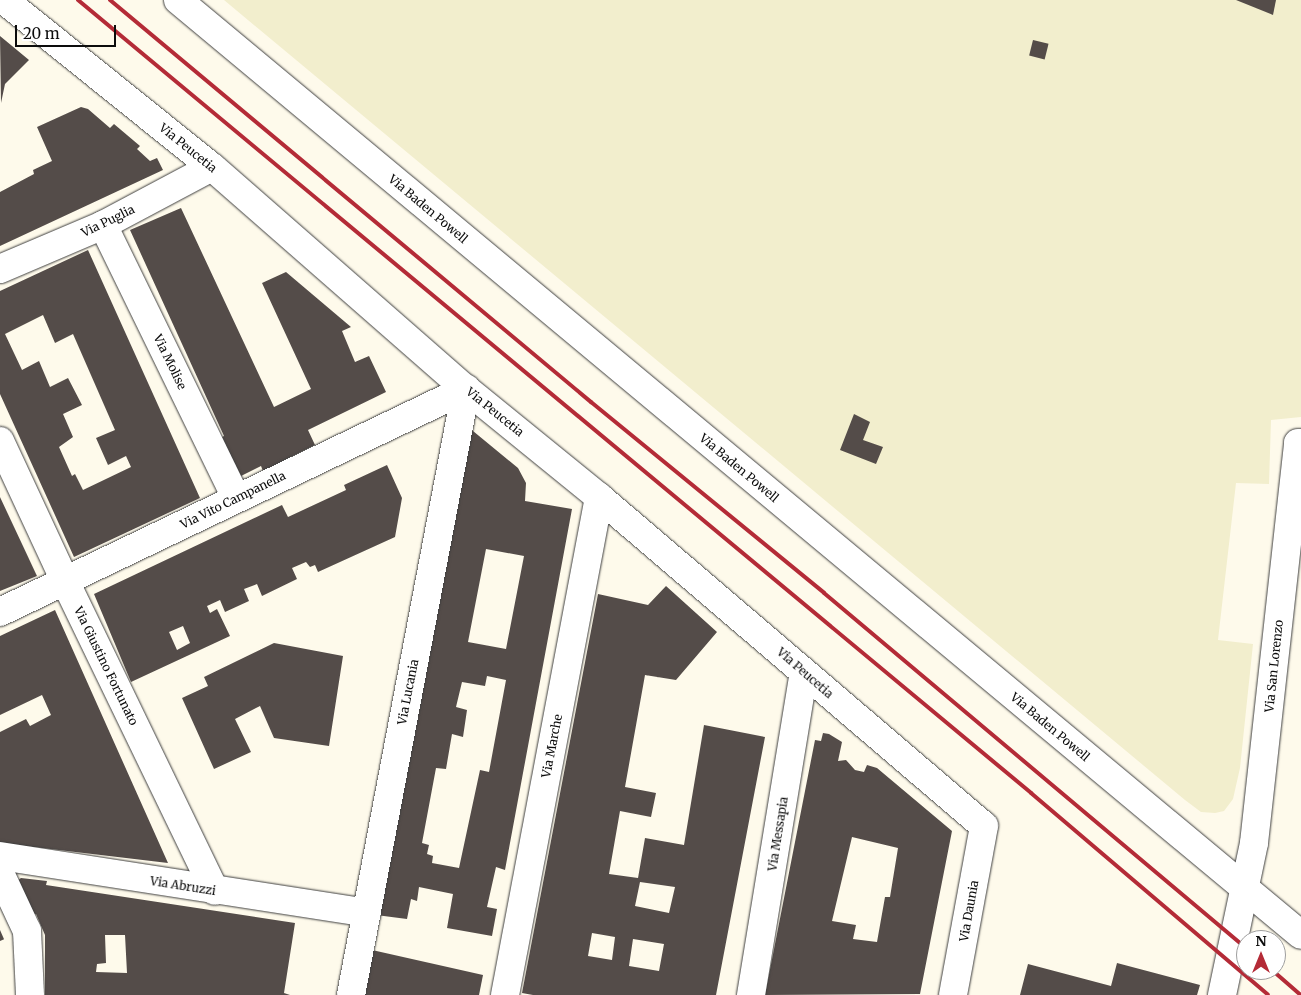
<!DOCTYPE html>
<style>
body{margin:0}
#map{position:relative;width:1301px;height:995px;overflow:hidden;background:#fefaeb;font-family:Merriweather,serif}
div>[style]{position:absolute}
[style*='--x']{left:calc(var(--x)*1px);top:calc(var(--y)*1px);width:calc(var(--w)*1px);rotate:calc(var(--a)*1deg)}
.farmland>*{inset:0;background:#f2eecd}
.building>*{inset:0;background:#544c49;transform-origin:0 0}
.roads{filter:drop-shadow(0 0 1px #3f3f3f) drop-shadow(0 0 1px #3f3f3f)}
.minor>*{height:28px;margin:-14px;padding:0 14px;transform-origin:14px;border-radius:14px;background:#fff}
.rail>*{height:4px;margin:-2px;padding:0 2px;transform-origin:2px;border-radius:2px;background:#b42b37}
span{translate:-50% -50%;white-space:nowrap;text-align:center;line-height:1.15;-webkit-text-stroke:5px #fff;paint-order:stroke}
.street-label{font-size:12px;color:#0c0c0c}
.north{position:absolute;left:1236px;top:930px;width:50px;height:50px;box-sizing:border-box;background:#fff;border:1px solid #9e9e9e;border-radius:50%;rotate:0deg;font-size:14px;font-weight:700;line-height:20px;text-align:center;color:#0c0c0c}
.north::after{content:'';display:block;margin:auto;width:18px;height:22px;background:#b42b37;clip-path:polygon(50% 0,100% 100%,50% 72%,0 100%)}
.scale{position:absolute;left:15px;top:25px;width:101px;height:22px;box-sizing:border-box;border:2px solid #0c0c0c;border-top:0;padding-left:6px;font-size:15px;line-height:18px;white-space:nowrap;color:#0c0c0c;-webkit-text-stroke:4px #fff;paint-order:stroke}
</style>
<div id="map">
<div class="farmland">
<div style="clip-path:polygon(224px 0,1301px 0,1301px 417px,1271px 420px,1269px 484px,1236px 483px,1218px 640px,1253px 644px,1240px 768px,1233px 799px,1224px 811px,1215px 813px,1201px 812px,1185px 800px)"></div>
</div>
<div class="building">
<div style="clip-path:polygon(1236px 0,1276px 0,1273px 15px)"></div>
<div style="clip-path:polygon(0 36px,29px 60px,5px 84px,1px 103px)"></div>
<div style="left:1033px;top:40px;width:16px;height:16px;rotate:14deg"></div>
<div style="clip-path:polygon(81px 107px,88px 109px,110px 128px,114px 124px,140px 146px,137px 149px,150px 161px,157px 158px,163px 170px,0 246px,0 192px,34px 174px,33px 170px,52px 161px,37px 127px)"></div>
<div style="clip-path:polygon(181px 208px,274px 407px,311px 389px,262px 283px,286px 272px,351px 327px,342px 331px,355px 362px,369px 356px,386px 392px,308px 430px,315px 445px,263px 471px,261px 466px,237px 478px,220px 438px,224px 436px,130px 230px)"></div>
<div style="clip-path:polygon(evenodd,88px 250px,200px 498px,74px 557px,0 394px,0 291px,88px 250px,43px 315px,55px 343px,73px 334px,115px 430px,96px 438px,108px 465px,126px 456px,131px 467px,83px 490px,75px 474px,72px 476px,59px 447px,73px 437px,63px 414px,82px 405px,68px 378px,50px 387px,39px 361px,22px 370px,5px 334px,43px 315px)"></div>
<div style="clip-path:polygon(854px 414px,870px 422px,863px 440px,883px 447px,876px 464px,840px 450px)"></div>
<div style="clip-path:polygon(evenodd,468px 431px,473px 431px,518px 468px,526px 483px,525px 501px,572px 509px,505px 870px,496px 867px,487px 907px,497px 909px,492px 936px,447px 928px,453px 894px,419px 887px,417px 901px,411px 899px,407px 919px,376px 915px,468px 431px,486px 549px,524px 556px,506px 649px,468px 642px,486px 549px,468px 431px,487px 676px,506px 680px,489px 772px,480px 770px,459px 868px,432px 863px,433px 856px,427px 854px,429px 845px,422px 843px,436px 768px,446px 769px,452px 734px,463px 737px,467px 710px,456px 707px,462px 682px,485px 686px,487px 676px)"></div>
<div style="clip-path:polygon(evenodd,387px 465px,402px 498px,395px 537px,318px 572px,315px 565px,310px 567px,306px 562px,292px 568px,297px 579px,262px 596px,257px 584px,244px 589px,249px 601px,225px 612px,220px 600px,207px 606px,210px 613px,217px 609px,230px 636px,131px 682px,94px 594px,282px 505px,288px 517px,346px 490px,344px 485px,387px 465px,183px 626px,190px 643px,177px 650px,169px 632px,183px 626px)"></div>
<div style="clip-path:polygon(0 497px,37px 576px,0 591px)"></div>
<div style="clip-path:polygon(evenodd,666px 586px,717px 632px,676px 680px,645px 675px,625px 787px,656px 793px,651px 817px,620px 811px,609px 874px,638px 878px,645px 838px,684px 845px,704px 725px,765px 737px,716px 995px,533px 995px,522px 993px,598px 594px,648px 605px,666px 586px,640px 882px,675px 887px,669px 913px,635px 906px,640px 882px,666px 586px,592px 933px,615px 937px,612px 960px,588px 956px,592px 933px,666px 586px,633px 939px,664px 944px,659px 971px,629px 966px,633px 939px)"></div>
<div style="clip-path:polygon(55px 610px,168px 863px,0 843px,0 732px,26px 719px,30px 726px,51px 715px,42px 695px,0 715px,0 636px)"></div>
<div style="clip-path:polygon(274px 643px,343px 656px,329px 746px,274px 738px,260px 706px,235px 719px,251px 752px,214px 769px,182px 698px,208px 686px,204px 677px)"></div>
<div style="clip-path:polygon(evenodd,823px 733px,829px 734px,842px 742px,838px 761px,846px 760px,855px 770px,864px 772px,867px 765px,877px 768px,952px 831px,920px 994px,765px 995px,815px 740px,821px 741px,823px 733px,852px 837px,898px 848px,890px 897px,885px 897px,877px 942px,853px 939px,856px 925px,832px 921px,852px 837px)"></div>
<div style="clip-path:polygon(evenodd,21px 878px,47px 881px,46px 885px,295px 923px,284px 993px,290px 995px,45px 995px,45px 935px,36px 914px,31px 917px,17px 881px,21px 878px,105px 935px,125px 935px,127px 973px,96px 972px,97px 964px,106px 963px,105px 935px)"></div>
<div style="left:0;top:930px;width:10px;height:65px;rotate:66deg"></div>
<div style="clip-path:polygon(372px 950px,483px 975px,479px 995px,362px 995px)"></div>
<div style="clip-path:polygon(1117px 963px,1200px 985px,1197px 995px,1020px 995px,1028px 964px,1111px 986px)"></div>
</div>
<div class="roads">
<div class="minor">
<div style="--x:4;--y:0;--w:267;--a:38.8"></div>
<div style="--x:212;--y:167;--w:337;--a:41.2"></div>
<div style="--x:466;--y:389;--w:171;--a:39.1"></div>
<div style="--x:599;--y:497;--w:506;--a:40.52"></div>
<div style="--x:984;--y:826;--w:172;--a:100.4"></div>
<div style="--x:178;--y:0;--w:1461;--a:39.78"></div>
<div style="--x:103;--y:225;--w:304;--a:64"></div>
<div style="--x:0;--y:269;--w:112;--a:-23.1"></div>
<div style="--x:103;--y:225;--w:123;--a:-28"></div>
<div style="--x:0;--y:441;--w:154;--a:65.1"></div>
<div style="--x:65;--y:581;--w:344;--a:64.2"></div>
<div style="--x:0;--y:612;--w:517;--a:-25.57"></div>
<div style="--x:0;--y:856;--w:371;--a:8.8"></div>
<div style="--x:0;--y:873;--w:64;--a:65"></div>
<div style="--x:27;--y:931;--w:64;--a:87.3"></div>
<div style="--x:351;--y:995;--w:617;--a:-79.25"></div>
<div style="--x:505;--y:995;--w:507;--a:-79.31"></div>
<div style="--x:751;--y:995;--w:327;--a:-80.7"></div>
<div style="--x:1222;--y:995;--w:155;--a:-78.1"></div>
<div style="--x:1254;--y:843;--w:402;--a:-83.7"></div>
<div style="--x:1298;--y:443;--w:3;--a:0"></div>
</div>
</div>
<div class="rail">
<div style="--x:78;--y:0;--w:1240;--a:39.76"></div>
<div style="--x:1031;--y:793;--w:311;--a:40.4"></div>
<div style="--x:110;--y:0;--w:627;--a:39.89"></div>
<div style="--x:591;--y:402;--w:301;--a:39.3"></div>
<div style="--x:824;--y:593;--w:551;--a:40.07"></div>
<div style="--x:1272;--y:970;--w:38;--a:41"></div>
</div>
<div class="street-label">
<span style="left:188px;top:148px;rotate:39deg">Via Peucetia</span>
<span style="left:428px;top:209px;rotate:40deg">Via Baden Powell</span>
<span style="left:108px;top:221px;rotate:-26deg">Via Puglia</span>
<span style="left:170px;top:362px;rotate:64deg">Via Molise</span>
<span style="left:495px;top:412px;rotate:39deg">Via Peucetia</span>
<span style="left:739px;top:468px;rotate:40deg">Via Baden Powell</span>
<span style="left:233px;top:500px;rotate:-26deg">Via Vito Campanella</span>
<span style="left:106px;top:666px;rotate:64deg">Via Giustino Fortunato</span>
<span style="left:1274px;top:666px;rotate:-84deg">Via San Lorenzo</span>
<span style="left:805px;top:673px;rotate:41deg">Via Peucetia</span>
<span style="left:408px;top:692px;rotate:-79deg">Via Lucania</span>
<span style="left:1050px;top:727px;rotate:40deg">Via Baden Powell</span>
<span style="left:552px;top:746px;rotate:-79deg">Via Marche</span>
<span style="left:778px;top:834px;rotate:-81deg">Via Messapia</span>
<span style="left:183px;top:886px;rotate:9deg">Via Abruzzi</span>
<span style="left:969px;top:911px;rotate:-80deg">Via Daunia</span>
</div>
<div class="north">N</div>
<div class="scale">20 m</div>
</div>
